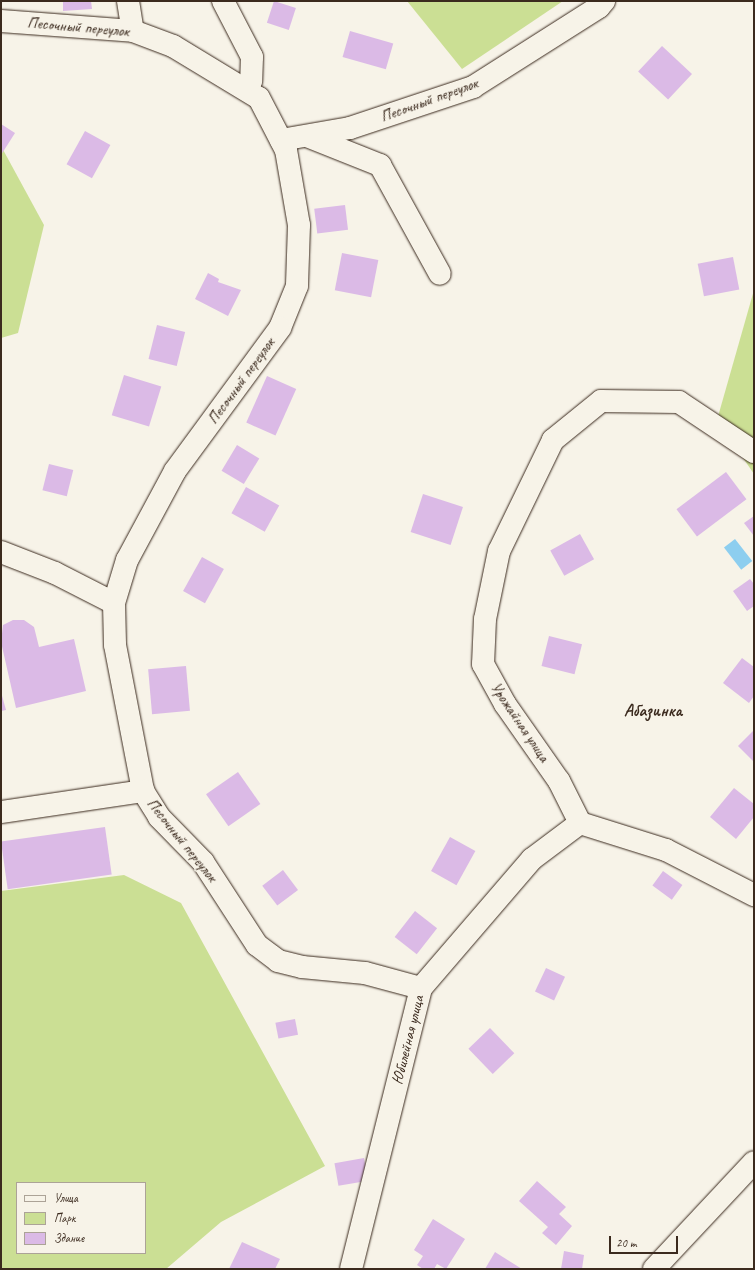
<!DOCTYPE html>
<meta charset="utf-8">
<style>
body{margin:0}
#map{position:relative;width:755px;height:1270px;overflow:hidden;background:#f7f3e8;font-family:Caveat,sans-serif}
div>[style]{position:absolute}
[style*='--x']{left:calc(var(--x)*1px);top:calc(var(--y)*1px);width:calc(var(--w)*1px);rotate:calc(var(--a)*1deg)}
.green>*{inset:0;background:#cbdf94}
.water>*{inset:0;background:#8dceef;transform-origin:0 0}
.building>*{inset:0;background:#dbbae6;transform-origin:0 0}
.roads{filter:drop-shadow(0 0 1px #3b2a1e) drop-shadow(0 0 1px #3b2a1e)}
.minor>*{height:22px;margin:-11px;padding:0 11px;transform-origin:11px;border-radius:11px;background:#f7f3e8}
span{translate:-50% -50%;white-space:nowrap;text-align:center;line-height:1.15;-webkit-text-stroke:3px #f7f3e8;paint-order:stroke}
.street-label{font-size:16px;color:#3b2a1e}
.neighbourhood-label{font-size:17px;color:#3b2a1e;font-weight:700}
.frame{position:absolute;inset:0;border:2px solid #3b2a1e;pointer-events:none}
.legend{position:absolute;left:16px;top:1182px;width:130px;height:72px;box-sizing:border-box;background:#f7f3e8;border:1px solid #aca397;margin:0;padding:5px 7px;list-style:none;font-size:12px;color:#3b2a1e}
.legend li{display:flex;align-items:center;gap:8px;height:20px}
.legend b{width:20px;border:1px solid #aca397}
.scale{position:absolute;left:609px;top:1236px;width:69px;height:18px;box-sizing:border-box;border:2px solid #3b2a1e;border-top:0;padding-left:5px;font-size:12px;line-height:14px;white-space:nowrap;color:#3b2a1e;-webkit-text-stroke:3px #f7f3e8;paint-order:stroke}
</style>
<div id="map">
<div class="green">
<div style="clip-path:polygon(407px 1px,563px 1px,462px 69px)"></div>
<div style="clip-path:polygon(1px 146px,44px 225px,18px 333px,1px 338px)"></div>
<div style="clip-path:polygon(754px 290px,754px 474px,717px 420px)"></div>
<div style="clip-path:polygon(evenodd,124px 875px,181px 903px,325px 1166px,221px 1222px,166px 1269px,1px 1269px,1px 891px,124px 875px,17px 1183px,145px 1183px,145px 1253px,17px 1253px,17px 1183px)"></div>
</div>
<div class="water">
<div style="left:735px;top:539px;width:28px;height:14px;rotate:52deg"></div>
</div>
<div class="building">
<div style="clip-path:polygon(63px 1px,91px 1px,92px 9px,63px 11px)"></div>
<div style="left:274px;top:1px;width:23px;height:23px;rotate:18deg"></div>
<div style="left:350px;top:31px;width:45px;height:27px;rotate:16deg"></div>
<div style="left:662px;top:46px;width:41px;height:35px;rotate:43deg"></div>
<div style="clip-path:polygon(1px 124px,15px 133px,1px 155px)"></div>
<div style="left:85px;top:131px;width:29px;height:38px;rotate:29deg"></div>
<div style="left:345px;top:205px;width:25px;height:31px;rotate:83deg"></div>
<div style="left:342px;top:253px;width:37px;height:38px;rotate:11deg"></div>
<div style="left:733px;top:257px;width:33px;height:36px;rotate:79deg"></div>
<div style="clip-path:polygon(208px 273px,219px 279px,218px 282px,241px 290px,228px 316px,195px 299px)"></div>
<div style="left:157px;top:325px;width:29px;height:35px;rotate:14deg"></div>
<div style="left:124px;top:375px;width:39px;height:42px;rotate:17deg"></div>
<div style="left:267px;top:376px;width:32px;height:51px;rotate:24deg"></div>
<div style="left:237px;top:445px;width:26px;height:30px;rotate:31deg"></div>
<div style="left:49px;top:464px;width:25px;height:27px;rotate:14deg"></div>
<div style="left:726px;top:472px;width:34px;height:62px;rotate:53deg"></div>
<div style="left:246px;top:487px;width:38px;height:30px;rotate:29deg"></div>
<div style="left:423px;top:494px;width:42px;height:40px;rotate:18deg"></div>
<div style="clip-path:polygon(754px 516px,754px 536px,744px 523px)"></div>
<div style="left:580px;top:534px;width:29px;height:34px;rotate:61deg"></div>
<div style="left:202px;top:557px;width:25px;height:39px;rotate:29deg"></div>
<div style="clip-path:polygon(750px 579px,754px 584px,754px 606px,747px 611px,733px 591px)"></div>
<div style="clip-path:polygon(13px 620px,24px 620px,34px 627px,39px 647px,74px 639px,86px 691px,16px 708px,1px 642px,3px 625px)"></div>
<div style="left:549px;top:636px;width:34px;height:31px;rotate:14deg"></div>
<div style="clip-path:polygon(742px 658px,754px 667px,754px 696px,749px 703px,723px 683px)"></div>
<div style="left:186px;top:666px;width:45px;height:38px;rotate:85deg"></div>
<div style="clip-path:polygon(1px 692px,6px 710px,1px 711px)"></div>
<div style="clip-path:polygon(754px 730px,754px 762px,738px 746px)"></div>
<div style="left:238px;top:772px;width:39px;height:39px;rotate:55deg"></div>
<div style="clip-path:polygon(734px 788px,754px 804px,754px 817px,736px 839px,710px 817px)"></div>
<div style="left:105px;top:827px;width:48px;height:105px;rotate:82deg"></div>
<div style="left:450px;top:837px;width:29px;height:39px;rotate:29deg"></div>
<div style="left:283px;top:870px;width:25px;height:26px;rotate:53deg"></div>
<div style="left:663px;top:871px;width:24px;height:18px;rotate:36deg"></div>
<div style="left:415px;top:911px;width:28px;height:33px;rotate:38deg"></div>
<div style="left:546px;top:968px;width:21px;height:26px;rotate:25deg"></div>
<div style="left:295px;top:1019px;width:16px;height:20px;rotate:79deg"></div>
<div style="left:490px;top:1028px;width:35px;height:30px;rotate:46deg"></div>
<div style="left:364px;top:1158px;width:23px;height:30px;rotate:80deg"></div>
<div style="clip-path:polygon(537px 1181px,566px 1207px,559px 1214px,572px 1226px,556px 1245px,542px 1233px,548px 1227px,519px 1201px)"></div>
<div style="clip-path:polygon(433px 1219px,465px 1239px,446px 1269px,437px 1264px,434px 1269px,423px 1269px,417px 1265px,423px 1256px,414px 1250px)"></div>
<div style="clip-path:polygon(242px 1242px,280px 1259px,275px 1269px,229px 1269px)"></div>
<div style="clip-path:polygon(564px 1251px,584px 1255px,582px 1269px,561px 1269px)"></div>
<div style="clip-path:polygon(495px 1252px,522px 1269px,485px 1269px)"></div>
</div>
<div class="roads">
<div class="minor">
<div style="--x:128;--y:1;--w:30;--a:81"></div>
<div style="--x:223;--y:1;--w:63;--a:62.6"></div>
<div style="--x:252;--y:57;--w:24;--a:92"></div>
<div style="--x:251;--y:81;--w:10;--a:114"></div>
<div style="--x:1;--y:21;--w:132;--a:4.3"></div>
<div style="--x:133;--y:31;--w:43;--a:20.6"></div>
<div style="--x:173;--y:46;--w:100;--a:31.2"></div>
<div style="--x:259;--y:98;--w:59;--a:62.6"></div>
<div style="--x:286;--y:150;--w:76;--a:80.2"></div>
<div style="--x:299;--y:225;--w:61;--a:91.9"></div>
<div style="--x:297;--y:286;--w:45;--a:112"></div>
<div style="--x:280;--y:328;--w:177;--a:126.3"></div>
<div style="--x:175;--y:471;--w:101;--a:118.3"></div>
<div style="--x:127;--y:560;--w:45;--a:106.8"></div>
<div style="--x:114;--y:603;--w:42;--a:88.6"></div>
<div style="--x:115;--y:645;--w:149;--a:79.1"></div>
<div style="--x:143;--y:791;--w:31;--a:58"></div>
<div style="--x:159;--y:817;--w:63;--a:45.6"></div>
<div style="--x:203;--y:862;--w:99;--a:57"></div>
<div style="--x:257;--y:945;--w:26;--a:37"></div>
<div style="--x:278;--y:961;--w:25;--a:14"></div>
<div style="--x:302;--y:967;--w:63;--a:5.4"></div>
<div style="--x:365;--y:973;--w:58;--a:15"></div>
<div style="--x:307;--y:136;--w:79;--a:21.7"></div>
<div style="--x:380;--y:165;--w:124;--a:61.2"></div>
<div style="--x:281;--y:140;--w:70;--a:-9.9"></div>
<div style="--x:350;--y:128;--w:130;--a:-18.4"></div>
<div style="--x:473;--y:87;--w:149;--a:-32.4"></div>
<div style="--x:599;--y:7;--w:8;--a:-50"></div>
<div style="--x:754;--y:452;--w:90;--a:-146.3"></div>
<div style="--x:679;--y:402;--w:78;--a:-179.3"></div>
<div style="--x:601;--y:401;--w:62;--a:140.9"></div>
<div style="--x:553;--y:440;--w:123;--a:115.9"></div>
<div style="--x:499;--y:551;--w:69;--a:101.6"></div>
<div style="--x:485;--y:619;--w:45;--a:92.5"></div>
<div style="--x:483;--y:664;--w:46;--a:61.2"></div>
<div style="--x:505;--y:704;--w:94;--a:55"></div>
<div style="--x:559;--y:781;--w:47;--a:63.4"></div>
<div style="--x:580;--y:823;--w:90;--a:17.4"></div>
<div style="--x:666;--y:850;--w:99;--a:27.1"></div>
<div style="--x:1;--y:552;--w:58;--a:21.3"></div>
<div style="--x:55;--y:573;--w:66;--a:27"></div>
<div style="--x:1;--y:812;--w:144;--a:-8.4"></div>
<div style="--x:351;--y:1269;--w:290;--a:-76"></div>
<div style="--x:421;--y:988;--w:170;--a:-49.3"></div>
<div style="--x:532;--y:859;--w:60;--a:-36.9"></div>
<div style="--x:654;--y:1269;--w:146;--a:-46.9"></div>
</div>
</div>
<div class="street-label">
<span style="left:78px;top:27px;rotate:5deg">Песочный переулок</span>
<span style="left:429px;top:100px;rotate:-20deg">Песочный переулок</span>
<span style="left:241px;top:381px;rotate:-54deg">Песочный переулок</span>
<span style="left:520px;top:722px;rotate:56deg">Урожайная улица</span>
<span style="left:182px;top:840px;rotate:51deg">Песочный переулок</span>
<span style="left:408px;top:1040px;rotate:-76deg">Юбилейная улица</span>
</div>
<div class="neighbourhood-label">
<span style="left:653px;top:711px">Абазинка</span>
</div>
<div class="frame"></div>
<ul class="legend">
<li><b style="height:5px;background:#f7f3e8"></b>Улица</li>
<li><b style="height:11px;background:#cbdf94"></b>Парк</li>
<li><b style="height:11px;background:#dbbae6"></b>Здание</li>
</ul>
<div class="scale">20 m</div>
</div>
